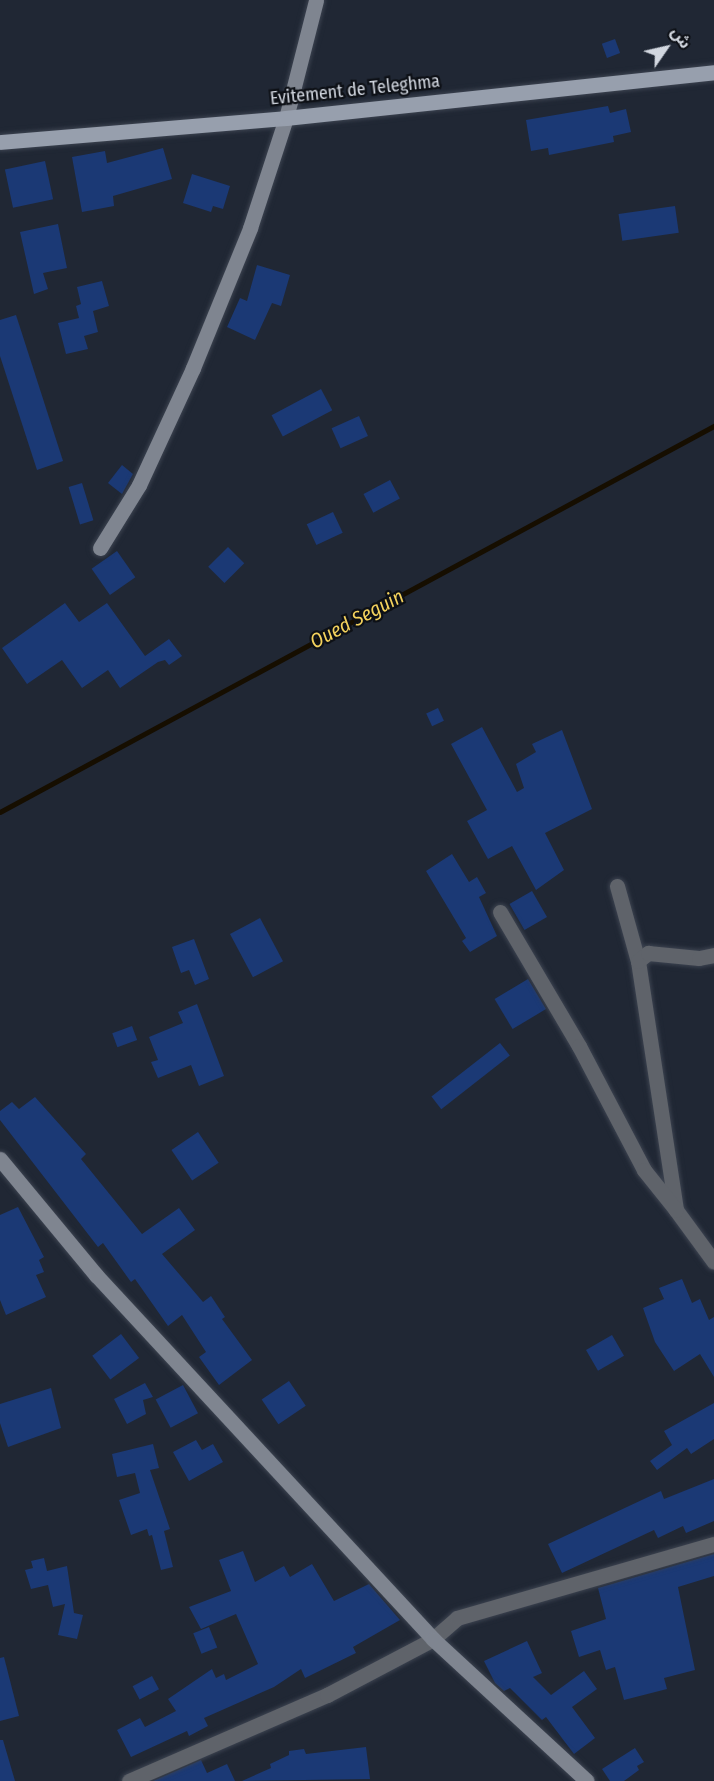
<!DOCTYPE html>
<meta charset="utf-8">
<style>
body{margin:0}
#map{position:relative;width:714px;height:1781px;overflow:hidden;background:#202734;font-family:"Fira Sans Condensed","Noto Sans Arabic",sans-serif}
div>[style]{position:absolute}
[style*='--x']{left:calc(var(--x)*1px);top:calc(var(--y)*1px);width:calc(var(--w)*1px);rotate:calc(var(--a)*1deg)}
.stream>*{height:4.5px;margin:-2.25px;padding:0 2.25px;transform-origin:2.25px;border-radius:2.25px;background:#160e00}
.building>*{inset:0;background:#1b3975;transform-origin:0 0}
.roads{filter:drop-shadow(0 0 2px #3c4350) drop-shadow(0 0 2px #3c4350)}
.street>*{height:15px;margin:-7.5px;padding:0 7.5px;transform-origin:7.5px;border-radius:7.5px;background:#5f636a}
.secondary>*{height:15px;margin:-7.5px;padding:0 7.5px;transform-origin:7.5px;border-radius:7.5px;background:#7f8590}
.primary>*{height:15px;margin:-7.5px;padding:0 7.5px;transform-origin:7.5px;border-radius:7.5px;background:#979fad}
span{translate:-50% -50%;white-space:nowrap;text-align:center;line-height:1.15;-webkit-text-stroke:4.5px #0d1016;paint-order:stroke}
.street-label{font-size:18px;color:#d2d7e0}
.water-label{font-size:20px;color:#f4d25d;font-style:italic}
.north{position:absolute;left:636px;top:18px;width:60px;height:60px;-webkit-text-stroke:4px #0d1016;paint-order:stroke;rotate:56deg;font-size:16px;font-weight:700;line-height:24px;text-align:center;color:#d2d7e0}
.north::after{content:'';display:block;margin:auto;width:21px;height:27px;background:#d2d7e0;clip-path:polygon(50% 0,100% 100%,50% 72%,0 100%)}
</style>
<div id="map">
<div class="stream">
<div style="--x:0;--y:812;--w:812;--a:-28.4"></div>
</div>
<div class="building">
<div style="left:615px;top:39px;width:15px;height:14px;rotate:70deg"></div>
<div style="clip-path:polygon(608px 106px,610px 113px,626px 109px,631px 132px,613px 136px,614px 142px,549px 155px,548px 148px,531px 151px,526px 120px)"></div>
<div style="clip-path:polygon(163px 148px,172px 179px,113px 196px,114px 206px,82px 212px,72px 157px,105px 151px,107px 163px)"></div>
<div style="left:45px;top:161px;width:39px;height:41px;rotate:78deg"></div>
<div style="clip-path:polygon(192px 174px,230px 186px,223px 209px,213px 206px,211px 212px,183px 203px)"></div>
<div style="left:675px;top:206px;width:27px;height:57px;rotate:82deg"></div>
<div style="clip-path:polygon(58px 224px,67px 268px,43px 273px,48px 289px,34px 294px,20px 232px)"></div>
<div style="clip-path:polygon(257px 265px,290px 275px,281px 306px,272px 303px,255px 340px,227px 327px,240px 298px,247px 301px)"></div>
<div style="clip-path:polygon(102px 281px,109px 306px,93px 311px,98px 332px,84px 336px,88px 349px,66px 354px,58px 323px,79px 318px,76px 306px,81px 304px,77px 287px)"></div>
<div style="clip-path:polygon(16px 315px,63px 461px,37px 470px,0 356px,0 320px)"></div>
<div style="left:321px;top:389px;width:24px;height:56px;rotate:62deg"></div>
<div style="left:359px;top:416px;width:22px;height:30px;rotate:66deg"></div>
<div style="clip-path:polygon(122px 465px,133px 474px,122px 494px,108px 483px)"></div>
<div style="left:390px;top:480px;width:21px;height:30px;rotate:62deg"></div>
<div style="left:82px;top:483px;width:39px;height:14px;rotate:73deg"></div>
<div style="left:333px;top:512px;width:23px;height:29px;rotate:65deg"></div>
<div style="left:228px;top:547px;width:23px;height:28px;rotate:45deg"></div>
<div style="left:117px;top:551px;width:32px;height:31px;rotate:55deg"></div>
<div style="clip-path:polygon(65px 603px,79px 622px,107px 603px,145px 656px,169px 639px,182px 656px,169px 665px,165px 660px,158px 662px,120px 688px,108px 670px,82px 688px,62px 660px,27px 684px,2px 648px)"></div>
<div style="left:438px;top:708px;width:14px;height:13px;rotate:65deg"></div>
<div style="clip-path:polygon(482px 727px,517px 792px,524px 788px,516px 764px,536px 752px,532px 744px,562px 730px,592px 809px,545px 833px,564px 870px,536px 890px,512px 846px,488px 859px,467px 821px,487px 810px,451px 744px)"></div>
<div style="clip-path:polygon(452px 854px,469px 882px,477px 877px,486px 893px,479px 897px,497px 936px,470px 952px,462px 941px,466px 938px,426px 871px)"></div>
<div style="left:532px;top:891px;width:30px;height:26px;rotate:60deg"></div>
<div style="left:260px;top:918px;width:49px;height:34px;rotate:62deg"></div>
<div style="clip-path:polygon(194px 939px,209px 979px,195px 985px,189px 970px,181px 973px,172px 947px)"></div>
<div style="left:528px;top:979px;width:35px;height:39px;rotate:59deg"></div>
<div style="clip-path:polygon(197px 1004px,224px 1076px,199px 1086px,191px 1065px,158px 1078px,151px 1062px,158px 1060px,149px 1037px,183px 1023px,178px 1012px)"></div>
<div style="left:132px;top:1026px;width:15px;height:21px;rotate:70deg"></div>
<div style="left:500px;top:1043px;width:16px;height:87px;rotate:52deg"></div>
<div style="clip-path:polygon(35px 1097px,86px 1154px,81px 1159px,142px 1234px,179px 1208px,195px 1230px,162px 1254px,203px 1302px,211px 1296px,225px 1317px,222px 1319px,252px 1360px,219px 1385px,199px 1357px,206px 1352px,182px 1315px,168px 1326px,135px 1279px,131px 1282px,103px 1243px,98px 1247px,0 1120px,0 1111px,12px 1102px,19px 1109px)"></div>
<div style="left:198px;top:1132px;width:37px;height:32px;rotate:56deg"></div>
<div style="clip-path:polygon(18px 1207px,44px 1257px,39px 1260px,44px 1272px,36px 1275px,46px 1297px,6px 1315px,0 1300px,0 1215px)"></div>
<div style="clip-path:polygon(682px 1279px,692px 1303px,700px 1299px,709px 1320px,714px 1317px,714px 1377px,700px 1354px,674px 1371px,655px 1342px,643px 1308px,664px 1299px,659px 1288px)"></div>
<div style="left:121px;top:1334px;width:30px;height:36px;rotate:53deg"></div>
<div style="left:612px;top:1335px;width:24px;height:30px;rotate:60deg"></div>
<div style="left:289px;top:1381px;width:30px;height:33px;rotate:56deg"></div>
<div style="clip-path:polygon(145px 1383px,153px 1397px,143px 1400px,146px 1414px,127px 1424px,114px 1399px)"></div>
<div style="left:183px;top:1385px;width:32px;height:31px;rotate:62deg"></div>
<div style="clip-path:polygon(51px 1388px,61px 1428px,8px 1447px,0 1423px,0 1404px)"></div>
<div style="clip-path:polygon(714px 1403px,714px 1439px,691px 1454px,687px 1448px,657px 1470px,650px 1461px,672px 1445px,664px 1431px)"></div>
<div style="clip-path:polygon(196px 1440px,202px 1450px,213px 1444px,223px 1462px,189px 1481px,173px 1452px)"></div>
<div style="clip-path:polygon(153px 1444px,159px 1468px,150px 1470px,170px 1529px,164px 1531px,173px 1567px,161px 1570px,152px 1535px,149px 1536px,147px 1529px,131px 1535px,119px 1500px,140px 1493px,135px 1473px,117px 1477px,112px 1454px)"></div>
<div style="clip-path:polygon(714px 1479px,714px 1521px,686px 1533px,683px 1526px,658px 1538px,654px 1530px,562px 1573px,548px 1544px,661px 1491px,664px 1499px)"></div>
<div style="clip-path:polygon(243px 1551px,255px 1582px,284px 1566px,290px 1577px,312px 1564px,334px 1601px,369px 1584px,400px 1620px,353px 1647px,356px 1653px,305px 1678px,301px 1669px,274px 1687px,204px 1718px,208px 1726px,189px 1736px,187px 1731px,131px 1757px,117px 1730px,140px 1718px,145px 1727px,176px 1711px,168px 1699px,212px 1669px,216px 1678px,224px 1674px,226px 1680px,258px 1664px,236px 1614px,201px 1629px,189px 1607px,231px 1591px,219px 1560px)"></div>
<div style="clip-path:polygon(714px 1554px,714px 1576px,678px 1587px,695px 1670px,664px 1678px,667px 1689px,624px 1700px,615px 1667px,606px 1670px,600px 1650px,579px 1657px,571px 1631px,606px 1619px,598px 1588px)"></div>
<div style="clip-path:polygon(44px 1558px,47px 1571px,67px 1566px,74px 1613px,83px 1615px,77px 1639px,58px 1635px,65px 1604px,53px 1607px,48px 1585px,31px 1589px,25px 1570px,33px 1568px,31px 1561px)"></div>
<div style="left:209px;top:1627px;width:22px;height:17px;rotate:68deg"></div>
<div style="clip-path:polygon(527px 1641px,542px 1673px,533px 1677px,551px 1695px,584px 1671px,597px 1689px,572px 1707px,595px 1738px,574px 1754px,546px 1717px,542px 1720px,510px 1688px,504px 1691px,495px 1683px,484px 1661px)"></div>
<div style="clip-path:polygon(4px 1657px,19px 1716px,0 1721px,0 1658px)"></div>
<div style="left:152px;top:1676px;width:15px;height:22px;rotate:62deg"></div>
<div style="clip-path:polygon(0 1740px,3px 1740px,15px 1781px,0 1781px)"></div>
<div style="clip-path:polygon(366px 1747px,370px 1779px,242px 1781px,271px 1768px,270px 1764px,289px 1755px,289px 1751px,304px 1749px,306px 1754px)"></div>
<div style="clip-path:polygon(635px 1748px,644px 1762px,637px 1766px,639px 1770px,624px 1781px,610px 1781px,602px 1769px)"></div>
<div style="clip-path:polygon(201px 1760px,207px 1773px,227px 1764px,235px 1781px,153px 1781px)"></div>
</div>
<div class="roads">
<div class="street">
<div style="--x:617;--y:886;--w:78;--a:74.4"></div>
<div style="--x:638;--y:961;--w:252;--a:81.3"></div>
<div style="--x:676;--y:1210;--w:64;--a:53.8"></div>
<div style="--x:500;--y:912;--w:156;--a:59.5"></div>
<div style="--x:579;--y:1046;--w:140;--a:62.3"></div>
<div style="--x:644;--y:1170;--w:51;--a:51.3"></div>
<div style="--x:638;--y:961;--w:13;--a:-39"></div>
<div style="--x:648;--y:953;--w:51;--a:5.6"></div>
<div style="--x:699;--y:958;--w:15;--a:-11"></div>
<div style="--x:129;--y:1781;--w:216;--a:-23.5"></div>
<div style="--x:327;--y:1695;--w:120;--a:-27.8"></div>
<div style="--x:433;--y:1639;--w:32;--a:-41"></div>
<div style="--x:457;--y:1618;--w:267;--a:-16.1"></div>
</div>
<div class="secondary">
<div style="--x:100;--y:548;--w:74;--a:-58.2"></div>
<div style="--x:139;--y:485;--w:129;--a:-65.2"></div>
<div style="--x:193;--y:368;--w:151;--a:-67.8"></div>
<div style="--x:250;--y:228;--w:116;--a:-71.9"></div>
<div style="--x:286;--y:118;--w:122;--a:-75.7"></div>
<div style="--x:0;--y:1159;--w:151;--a:50.4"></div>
<div style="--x:96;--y:1275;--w:496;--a:47.2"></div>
<div style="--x:433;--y:1639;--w:209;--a:42.7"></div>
</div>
<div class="primary">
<div style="--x:0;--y:142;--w:287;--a:-4.8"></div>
<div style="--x:286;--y:118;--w:430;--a:-6.1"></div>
</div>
</div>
<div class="street-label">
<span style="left:355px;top:90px;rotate:-6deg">Evitement de Teleghma</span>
</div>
<div class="water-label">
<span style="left:357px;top:619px;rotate:-28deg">Oued Seguin</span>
</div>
<div class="north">ش</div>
</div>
